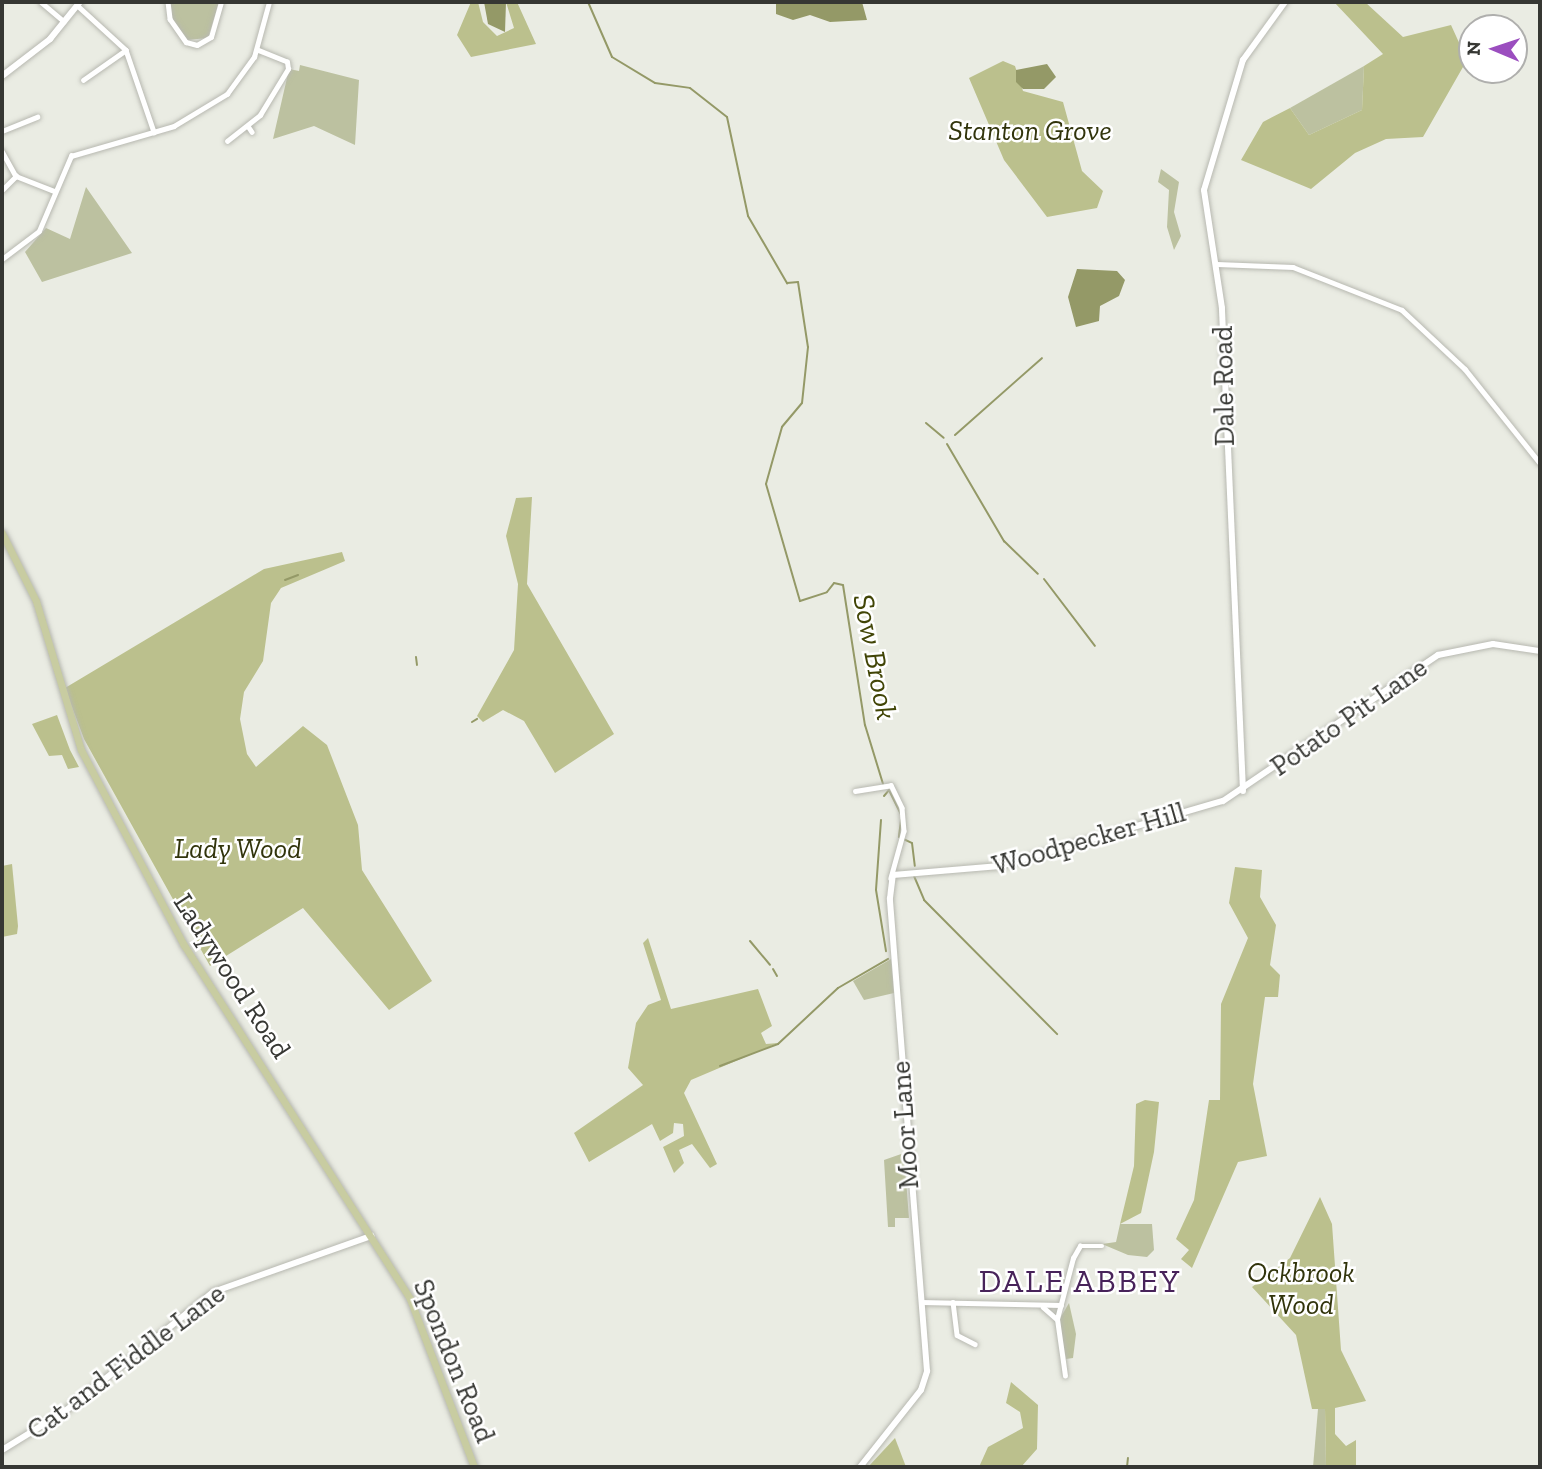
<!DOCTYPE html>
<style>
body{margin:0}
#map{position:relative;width:1542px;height:1469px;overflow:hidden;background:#eaece3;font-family:"Zilla Slab",serif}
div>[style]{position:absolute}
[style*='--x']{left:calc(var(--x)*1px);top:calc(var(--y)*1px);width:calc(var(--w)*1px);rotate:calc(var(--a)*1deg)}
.green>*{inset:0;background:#bcc1a0}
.forest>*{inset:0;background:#bbc08d}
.water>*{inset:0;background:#949967}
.stream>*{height:2px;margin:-1px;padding:0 1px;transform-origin:1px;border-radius:1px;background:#949967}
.roads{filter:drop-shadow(0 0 2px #b7b8b0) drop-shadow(0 0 2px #b7b8b0)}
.minor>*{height:4.5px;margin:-2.25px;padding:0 2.25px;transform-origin:2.25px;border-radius:2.25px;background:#fff}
.tertiary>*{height:6px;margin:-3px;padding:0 3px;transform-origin:3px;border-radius:3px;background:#fff}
.primary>*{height:7px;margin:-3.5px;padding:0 3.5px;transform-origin:3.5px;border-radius:3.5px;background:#c8cca1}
span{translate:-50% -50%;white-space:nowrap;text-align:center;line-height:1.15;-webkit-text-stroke:5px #fff;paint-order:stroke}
.park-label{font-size:28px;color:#31340b;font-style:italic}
.street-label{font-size:28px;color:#363733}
.water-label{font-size:30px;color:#414506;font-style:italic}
.quarter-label{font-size:32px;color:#48235a;letter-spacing:2px}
.frame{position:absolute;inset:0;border:4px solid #363733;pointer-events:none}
.north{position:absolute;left:1458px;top:14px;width:70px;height:70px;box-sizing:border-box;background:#fff;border:2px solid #afafad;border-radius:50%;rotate:272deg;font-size:19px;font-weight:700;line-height:28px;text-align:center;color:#363733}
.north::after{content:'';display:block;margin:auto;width:24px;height:32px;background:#9b4ebf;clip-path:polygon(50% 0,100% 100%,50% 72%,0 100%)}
</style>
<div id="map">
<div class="green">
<div style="clip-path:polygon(170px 2px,219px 2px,208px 38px,187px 40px,171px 19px)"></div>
<div style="clip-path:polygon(300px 65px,359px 80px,355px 145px,314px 126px,273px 139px,289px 69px,299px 71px)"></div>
<div style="clip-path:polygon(1364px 66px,1362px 110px,1309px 135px,1290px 108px)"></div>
<div style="clip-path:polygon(1161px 169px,1179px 182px,1174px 212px,1181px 236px,1174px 250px,1167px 227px,1169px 190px,1158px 182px)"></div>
<div style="clip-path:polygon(86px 187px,132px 253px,42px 282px,25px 252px,46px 228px,70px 239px)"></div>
<div style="clip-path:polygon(891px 959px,894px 993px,864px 1000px,853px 981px)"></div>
<div style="clip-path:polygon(904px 1153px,909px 1218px,895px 1218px,895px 1227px,888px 1227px,884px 1160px)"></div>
<div style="clip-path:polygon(1120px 1224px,1152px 1224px,1154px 1250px,1147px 1257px,1128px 1255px,1102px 1244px,1116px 1242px)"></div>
<div style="clip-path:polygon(1069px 1303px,1076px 1334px,1073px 1358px,1066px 1359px,1059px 1320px)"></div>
<div style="clip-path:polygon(1325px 1408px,1326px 1467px,1313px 1467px,1318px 1409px)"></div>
</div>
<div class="forest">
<div style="clip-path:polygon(471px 2px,478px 2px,483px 22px,497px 36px,514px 28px,506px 2px,517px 2px,536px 44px,471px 57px,457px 35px)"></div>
<div style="clip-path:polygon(1334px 2px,1365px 2px,1403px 37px,1451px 25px,1467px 60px,1423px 137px,1386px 139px,1355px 153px,1311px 189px,1241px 160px,1263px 122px,1290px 108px,1309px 135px,1362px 110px,1364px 66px,1383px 54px)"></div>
<div style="clip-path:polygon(1003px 61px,1015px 66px,1023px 91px,1063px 102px,1082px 171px,1103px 191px,1097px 208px,1047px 217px,1004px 160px,969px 78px)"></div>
<div style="clip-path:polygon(532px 497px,527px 584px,614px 734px,555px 773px,524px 721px,503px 710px,483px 722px,477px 716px,514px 650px,518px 584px,506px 536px,516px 498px)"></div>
<div style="clip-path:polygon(342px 552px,345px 561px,281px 588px,271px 603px,263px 661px,244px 692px,240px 719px,247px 754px,256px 767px,303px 726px,327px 745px,358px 825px,362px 870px,432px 981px,389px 1010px,303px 908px,210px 966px,84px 739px,65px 688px,264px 569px)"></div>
<div style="clip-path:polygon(57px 715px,70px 750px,79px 767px,68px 769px,62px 755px,49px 756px,32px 724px)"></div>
<div style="clip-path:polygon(12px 864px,18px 926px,17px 934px,2px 937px,2px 866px)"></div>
<div style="clip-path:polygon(1235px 867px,1262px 870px,1260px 897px,1276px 925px,1270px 965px,1280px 975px,1278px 997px,1265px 997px,1253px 1084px,1267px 1156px,1238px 1162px,1192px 1268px,1181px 1259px,1189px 1250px,1176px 1239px,1194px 1200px,1209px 1100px,1220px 1100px,1221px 1004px,1248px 938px,1229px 903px)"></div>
<div style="clip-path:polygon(648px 938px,671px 1009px,758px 989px,772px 1026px,761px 1033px,766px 1044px,778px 1043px,691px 1080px,684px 1093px,717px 1164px,710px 1168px,692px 1144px,679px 1150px,684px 1163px,674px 1173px,663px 1147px,684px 1136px,683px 1124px,674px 1123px,673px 1133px,660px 1141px,652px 1124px,589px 1162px,574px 1133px,643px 1085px,628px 1068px,636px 1023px,648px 1005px,661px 1000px,643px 943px)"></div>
<div style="clip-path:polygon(1145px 1100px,1159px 1102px,1154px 1152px,1141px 1213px,1120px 1224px,1134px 1166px,1136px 1104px)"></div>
<div style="clip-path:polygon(1320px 1197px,1332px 1224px,1341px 1350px,1366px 1401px,1335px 1408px,1335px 1434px,1346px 1446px,1356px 1440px,1356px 1467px,1326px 1467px,1325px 1409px,1312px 1409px,1296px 1335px,1252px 1287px,1290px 1258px)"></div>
<div style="clip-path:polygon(1011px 1382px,1038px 1405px,1037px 1449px,1021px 1467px,979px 1467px,988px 1447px,1023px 1428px,1020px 1412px,1006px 1403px)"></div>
<div style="clip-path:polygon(895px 1438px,906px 1467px,868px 1467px)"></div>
</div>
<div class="water">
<div style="clip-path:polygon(484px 2px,506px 2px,505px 32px,488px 24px)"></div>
<div style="clip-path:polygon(776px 2px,862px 2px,867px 20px,830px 22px,810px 15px,793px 20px,776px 14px)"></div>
<div style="clip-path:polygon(1047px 64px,1056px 77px,1044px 89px,1023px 89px,1016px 82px,1016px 70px)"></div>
<div style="clip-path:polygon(1077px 269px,1117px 271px,1125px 280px,1119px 296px,1100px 306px,1099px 321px,1076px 327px,1068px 297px)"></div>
</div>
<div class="stream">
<div style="--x:588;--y:2;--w:60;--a:66.4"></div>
<div style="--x:612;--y:57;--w:50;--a:31.2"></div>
<div style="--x:655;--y:83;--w:35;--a:8"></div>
<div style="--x:690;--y:88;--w:47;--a:38.1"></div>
<div style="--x:727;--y:117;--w:101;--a:78"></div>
<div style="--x:748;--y:216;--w:78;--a:59.8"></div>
<div style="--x:787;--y:283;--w:11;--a:-5"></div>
<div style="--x:798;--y:282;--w:66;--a:81.3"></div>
<div style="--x:808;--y:347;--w:56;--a:96.1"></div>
<div style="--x:802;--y:403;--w:31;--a:130"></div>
<div style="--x:782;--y:427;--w:59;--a:105.7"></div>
<div style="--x:766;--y:484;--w:122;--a:73.8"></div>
<div style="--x:800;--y:601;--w:28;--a:-18"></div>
<div style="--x:827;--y:592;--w:11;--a:-52"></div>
<div style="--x:834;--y:583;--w:9;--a:13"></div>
<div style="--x:843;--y:585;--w:142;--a:81.1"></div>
<div style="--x:865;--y:725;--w:62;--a:73"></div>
<div style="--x:926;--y:423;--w:23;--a:40"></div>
<div style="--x:955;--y:435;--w:116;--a:-41.5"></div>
<div style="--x:947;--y:444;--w:113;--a:59.6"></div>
<div style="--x:1004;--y:541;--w:47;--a:44.1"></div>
<div style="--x:1044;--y:579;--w:84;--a:52.7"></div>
<div style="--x:285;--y:580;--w:14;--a:-21"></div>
<div style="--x:416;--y:657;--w:8;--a:83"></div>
<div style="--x:472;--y:722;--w:6;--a:-31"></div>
<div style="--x:884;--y:796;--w:8;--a:-50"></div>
<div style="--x:889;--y:790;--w:28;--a:64"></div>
<div style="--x:881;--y:820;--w:70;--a:94.1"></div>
<div style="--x:876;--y:890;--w:62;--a:80.7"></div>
<div style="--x:901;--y:820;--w:17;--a:97"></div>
<div style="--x:899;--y:837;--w:14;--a:25"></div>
<div style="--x:912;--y:843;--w:23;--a:83"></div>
<div style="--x:914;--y:876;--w:26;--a:67"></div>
<div style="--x:924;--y:900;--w:189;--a:45.2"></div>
<div style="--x:750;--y:941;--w:31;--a:50"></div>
<div style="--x:773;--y:969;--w:8;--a:60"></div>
<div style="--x:720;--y:1066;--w:62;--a:-20.8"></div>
<div style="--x:778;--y:1044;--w:82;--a:-43"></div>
<div style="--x:838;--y:988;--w:58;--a:-30.1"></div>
<div style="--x:1127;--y:1467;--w:9;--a:-84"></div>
</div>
<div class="roads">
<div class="minor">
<div style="--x:41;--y:2;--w:30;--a:40"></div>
<div style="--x:168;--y:2;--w:17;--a:83"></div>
<div style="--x:170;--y:19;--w:28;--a:55"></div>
<div style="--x:186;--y:42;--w:11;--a:15"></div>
<div style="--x:197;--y:45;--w:16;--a:-30"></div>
<div style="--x:211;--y:37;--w:36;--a:-74"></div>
<div style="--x:78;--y:6;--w:65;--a:42.5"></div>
<div style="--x:126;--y:50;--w:87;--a:71.1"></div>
<div style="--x:83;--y:80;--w:52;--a:-34.9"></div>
<div style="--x:248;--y:126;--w:7;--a:56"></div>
<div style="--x:2;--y:131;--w:38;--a:-22"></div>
<div style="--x:227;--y:141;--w:42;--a:-38.2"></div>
<div style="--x:260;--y:115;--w:54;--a:-58.7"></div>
<div style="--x:288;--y:69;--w:7;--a:-98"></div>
<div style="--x:287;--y:62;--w:32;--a:-158"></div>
<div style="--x:2;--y:151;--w:29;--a:61"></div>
<div style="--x:16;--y:176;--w:41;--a:21.5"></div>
<div style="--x:2;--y:190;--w:20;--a:-45"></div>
<div style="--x:2;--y:259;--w:46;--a:-37.1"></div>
<div style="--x:39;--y:231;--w:82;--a:-66.9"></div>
<div style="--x:71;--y:156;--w:107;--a:-16.2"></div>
<div style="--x:174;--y:126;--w:62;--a:-31.1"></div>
<div style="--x:227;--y:94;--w:46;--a:-53.9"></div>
<div style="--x:254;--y:57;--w:57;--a:-74.7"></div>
<div style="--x:1217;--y:264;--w:76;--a:2.3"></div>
<div style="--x:1293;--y:267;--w:117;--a:21.5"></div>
<div style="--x:1402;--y:310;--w:86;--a:43.1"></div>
<div style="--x:1465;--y:369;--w:120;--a:51.4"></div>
<div style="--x:855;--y:791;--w:36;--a:-9"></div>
<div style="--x:891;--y:785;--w:25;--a:64"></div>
<div style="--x:902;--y:808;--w:23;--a:85"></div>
<div style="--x:904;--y:831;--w:49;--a:105.5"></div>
<div style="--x:921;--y:1302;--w:140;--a:1.2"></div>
<div style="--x:953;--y:1302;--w:33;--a:83"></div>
<div style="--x:957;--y:1335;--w:20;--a:27"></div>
<div style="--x:1043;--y:1307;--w:18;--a:41"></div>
<div style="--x:1065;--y:1376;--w:58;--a:-98"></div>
<div style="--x:1057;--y:1319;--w:63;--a:-75.3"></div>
<div style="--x:1073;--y:1258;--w:14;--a:-60"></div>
<div style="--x:1080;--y:1246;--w:22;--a:0"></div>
</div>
<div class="tertiary">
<div style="--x:2;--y:76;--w:61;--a:-37.6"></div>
<div style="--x:50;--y:39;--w:48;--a:-51"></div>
<div style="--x:1243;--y:791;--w:483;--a:-92.5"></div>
<div style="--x:1222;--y:308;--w:119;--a:-98.7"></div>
<div style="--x:1204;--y:190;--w:136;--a:-73.3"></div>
<div style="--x:1243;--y:60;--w:72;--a:-54.1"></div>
<div style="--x:2;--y:1450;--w:73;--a:-31.5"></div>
<div style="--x:64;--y:1412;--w:191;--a:-38.8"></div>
<div style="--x:213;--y:1292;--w:168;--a:-19.5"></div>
<div style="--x:860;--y:1467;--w:98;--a:-51.6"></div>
<div style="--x:921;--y:1390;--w:20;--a:-72"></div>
<div style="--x:927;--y:1371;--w:474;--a:-94.5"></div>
<div style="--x:890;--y:898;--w:23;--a:-83"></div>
<div style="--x:893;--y:875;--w:107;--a:-4.8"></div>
<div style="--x:1000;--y:866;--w:232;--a:-16.3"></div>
<div style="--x:1223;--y:801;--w:260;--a:-34.2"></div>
<div style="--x:1438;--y:655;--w:56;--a:-11.3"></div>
<div style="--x:1493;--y:644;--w:48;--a:8.5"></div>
</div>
<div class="primary">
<div style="--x:2;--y:533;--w:76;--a:63.4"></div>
<div style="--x:36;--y:601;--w:156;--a:73.2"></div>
<div style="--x:81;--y:750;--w:221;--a:62.2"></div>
<div style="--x:184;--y:945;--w:420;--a:57.4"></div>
<div style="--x:410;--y:1299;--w:180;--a:69.1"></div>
</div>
</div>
<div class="park-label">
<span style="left:1030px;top:131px">Stanton Grove</span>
<span style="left:238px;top:849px">Lady Wood</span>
<span style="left:1301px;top:1289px">Ockbrook<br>Wood</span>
</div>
<div class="street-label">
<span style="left:1224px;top:386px;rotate:-91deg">Dale Road</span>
<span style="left:1349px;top:717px;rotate:-35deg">Potato Pit Lane</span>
<span style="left:1089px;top:839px;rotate:-16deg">Woodpecker Hill</span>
<span style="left:232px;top:976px;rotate:57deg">Ladywood Road</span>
<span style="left:905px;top:1125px;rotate:-94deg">Moor Lane</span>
<span style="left:454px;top:1361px;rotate:68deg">Spondon Road</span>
<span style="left:126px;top:1362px;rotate:-37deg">Cat and Fiddle Lane</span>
</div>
<div class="water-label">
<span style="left:875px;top:657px;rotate:79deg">Sow Brook</span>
</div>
<div class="quarter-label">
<span style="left:1080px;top:1281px">DALE ABBEY</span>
</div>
<div class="frame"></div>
<div class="north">N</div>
</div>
